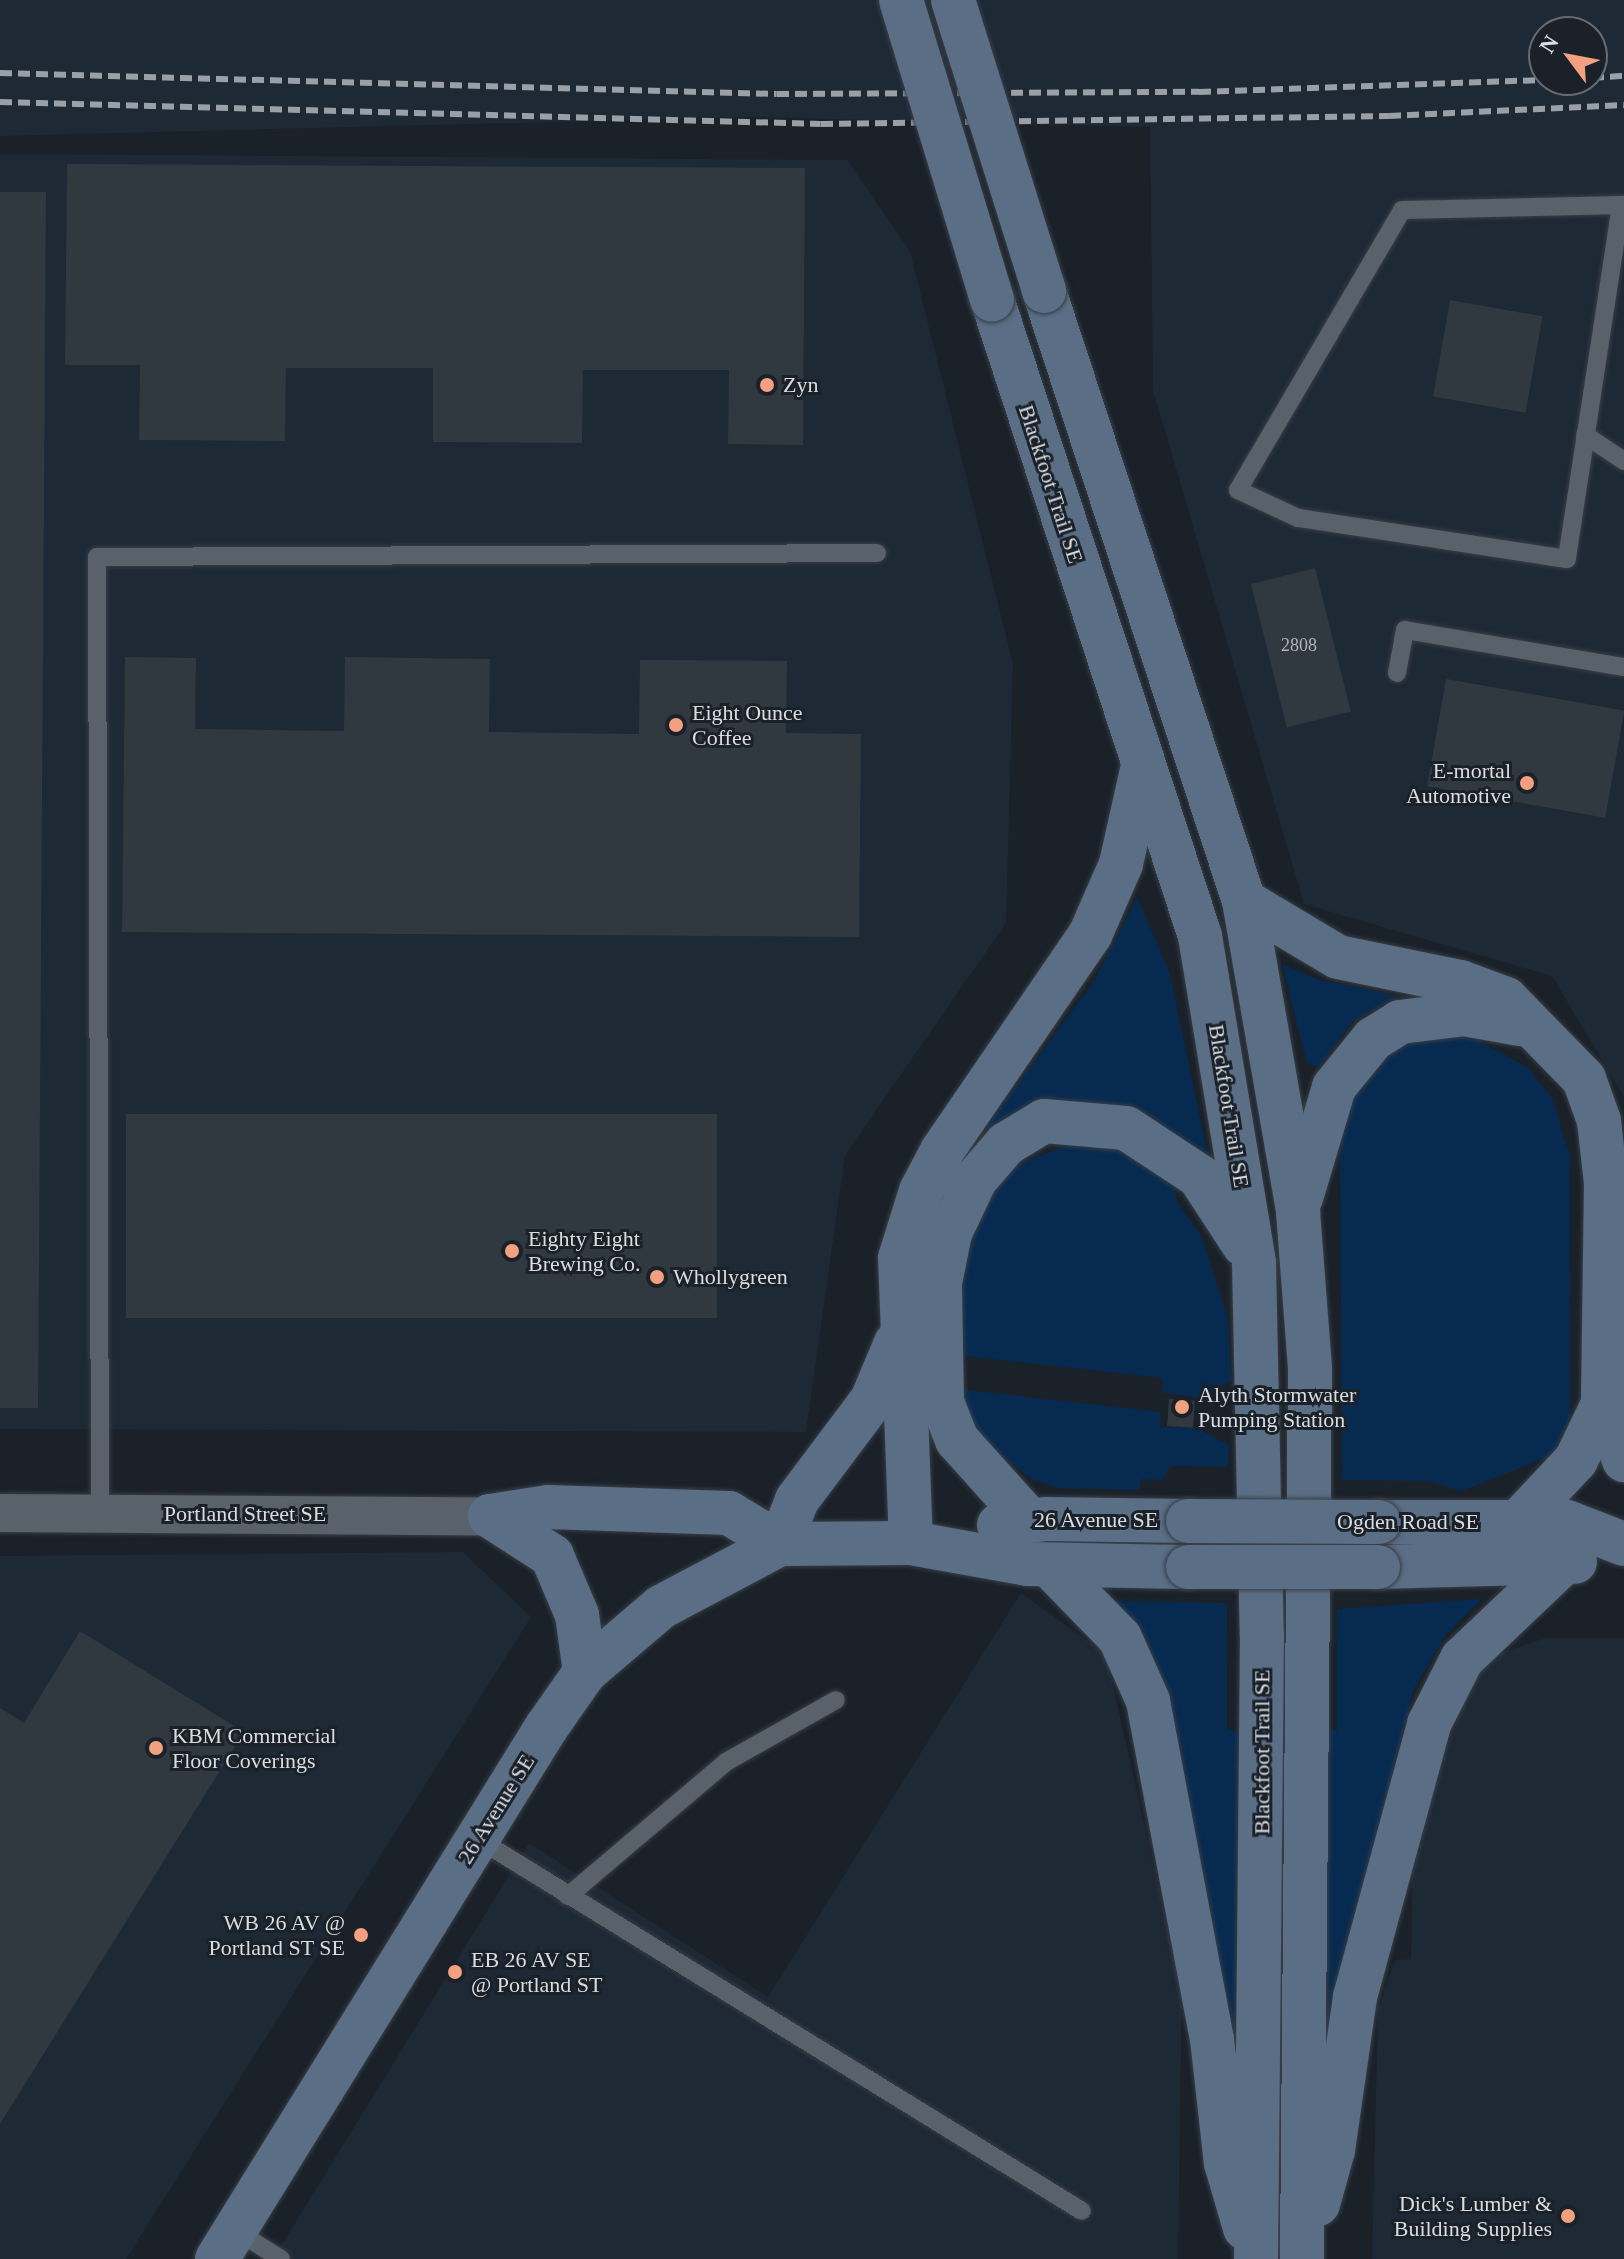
<!DOCTYPE html>
<style>
body{margin:0}
#map{position:relative;width:1624px;height:2259px;overflow:hidden;background:#1a2129;font-family:"Times New Roman",serif}
div>[style]{position:absolute}
[style*='--x']{left:calc(var(--x)*1px);top:calc(var(--y)*1px);width:calc(var(--w)*1px);rotate:calc(var(--a)*1deg)}
.built>*{inset:0;background:#1e2936}
.green>*{inset:0;background:#072b50}
.building>*{inset:0;background:#303840;transform-origin:0 0}
.roads{filter:drop-shadow(0 0 2px #383d44) drop-shadow(0 0 2px #383d44)}
.lane>*{height:18px;margin:-9px;padding:0 9px;transform-origin:9px;border-radius:9px;background:#59616b}
.street>*{height:38px;margin:-19px;padding:0 19px;transform-origin:19px;border-radius:19px;background:#59616b}
.secondary>*{height:44px;margin:-22px;padding:0 22px;transform-origin:22px;border-radius:22px;background:#5a6e85}
.rail>*{height:6px;margin-top:-3px;transform-origin:0;background:repeating-linear-gradient(90deg,#9aa0a6 0 12px,transparent 0 18px)}
.bridges{filter:drop-shadow(0 0 2px #383d44) drop-shadow(0 0 2px #383d44)}
.secondary-bridge>*{height:44px;margin:-22px;padding:0 22px;transform-origin:22px;border-radius:22px;background:#5a6e85}
.dots>*{width:22px;height:22px;translate:-50% -50%;box-sizing:border-box;border:4px solid #1a2129;border-radius:50%}
span{translate:-50% -50%;white-space:nowrap;text-align:center;line-height:1.15;-webkit-text-stroke:6px #1a2129;paint-order:stroke}
.number-label{font-size:18px;color:#aeb4ba}
.number-label span{-webkit-text-stroke-width:0}
.poi-label{font-size:22px;color:#d8dde2}
.left{translate:0 -50%;text-align:left}
.right{translate:-100% -50%;text-align:right}
.street-label{font-size:22px;color:#d8dde2}
.north{position:absolute;left:1528px;top:16px;width:80px;height:80px;box-sizing:border-box;background:#1a2129;border:2px solid #666c73;border-radius:50%;rotate:302deg;font-size:22px;font-weight:700;line-height:32px;text-align:center;color:#d8dde2}
.north::after{content:'';display:block;margin:auto;width:28px;height:36px;background:#f2a07f;clip-path:polygon(50% 0,100% 100%,50% 72%,0 100%)}
</style>
<div id="map">
<div class="built">
<div style="clip-path:polygon(evenodd,0 0,1624px 0,1624px 1097px,1552px 976px,1304px 904px,1153px 390px,1150px 127px,750px 117px,0 136px,0 0,1544px 32px,1592px 32px,1592px 80px,1544px 80px,1544px 32px)"></div>
<div style="clip-path:polygon(0 154px,847px 160px,910px 251px,1013px 664px,1006px 923px,845px 1155px,806px 1432px,0 1429px)"></div>
<div style="clip-path:polygon(463px 1552px,531px 1617px,126px 2259px,0 2259px,0 1556px)"></div>
<div style="clip-path:polygon(1021px 1593px,1106px 1654px,1182px 1993px,1178px 2259px,273px 2259px,529px 1843px,768px 1997px)"></div>
<div style="clip-path:polygon(1546px 1638px,1624px 1638px,1624px 2259px,1372px 2259px,1378px 2010px,1395px 1960px,1411px 1959px,1412px 1872px,1436px 1775px,1474px 1675px,1495px 1655px)"></div>
</div>
<div class="green">
<div style="clip-path:polygon(1137px 898px,1169px 971px,1209px 1160px,1146px 1117px,995px 1135px,986px 1127px,1094px 981px)"></div>
<div style="clip-path:polygon(1282px 964px,1319px 980px,1398px 996px,1353px 1021px,1318px 1068px,1307px 1063px)"></div>
<div style="clip-path:polygon(1440px 1033px,1475px 1039px,1527px 1067px,1552px 1098px,1570px 1156px,1570px 1418px,1553px 1455px,1462px 1491px,1427px 1481px,1342px 1480px,1340px 1138px,1352px 1084px,1386px 1050px)"></div>
<div style="clip-path:polygon(1076px 1142px,1104px 1144px,1140px 1158px,1175px 1186px,1177px 1202px,1202px 1237px,1228px 1320px,1231px 1381px,1203px 1398px,1162px 1393px,1163px 1378px,956px 1355px,967px 1246px,996px 1186px,1020px 1163px)"></div>
<div style="clip-path:polygon(958px 1389px,1161px 1412px,1160px 1427px,1197px 1428px,1229px 1445px,1228px 1467px,1171px 1466px,1162px 1480px,1141px 1479px,1139px 1490px,1059px 1488px,1033px 1480px,993px 1449px,987px 1455px)"></div>
<div style="clip-path:polygon(1482px 1599px,1444px 1637px,1413px 1691px,1327px 2033px,1326px 1732px,1337px 1730px,1337px 1609px)"></div>
<div style="clip-path:polygon(1116px 1601px,1227px 1603px,1227px 1729px,1240px 1733px,1237px 2029px,1231px 2030px,1157px 1666px)"></div>
</div>
<div class="building">
<div style="clip-path:polygon(67px 164px,805px 168px,803px 445px,728px 444px,729px 370px,583px 370px,582px 443px,433px 442px,433px 368px,286px 368px,285px 441px,139px 440px,140px 365px,65px 365px)"></div>
<div style="clip-path:polygon(0 192px,46px 192px,38px 1408px,0 1408px)"></div>
<div style="left:1450px;top:300px;width:94px;height:98px;rotate:10deg"></div>
<div style="left:1315px;top:568px;width:148px;height:66px;rotate:76deg"></div>
<div style="clip-path:polygon(125px 657px,196px 658px,195px 729px,344px 731px,345px 657px,490px 659px,489px 732px,639px 734px,640px 660px,787px 661px,786px 733px,861px 734px,859px 937px,122px 932px)"></div>
<div style="left:1446px;top:679px;width:181px;height:109px;rotate:10deg"></div>
<div style="left:126px;top:1114px;width:591px;height:204px"></div>
<div style="left:1169px;top:1399px;width:26px;height:27px;rotate:4deg"></div>
<div style="clip-path:polygon(80px 1631px,244px 1732px,0 2124px,0 1708px,24px 1723px)"></div>
</div>
<div class="roads">
<div class="lane">
<div style="--x:1621;--y:205;--w:358;--a:98.7"></div>
<div style="--x:1567;--y:559;--w:272;--a:-171.3"></div>
<div style="--x:1298;--y:518;--w:66;--a:-155"></div>
<div style="--x:1238;--y:490;--w:324;--a:-59.6"></div>
<div style="--x:1402;--y:210;--w:222;--a:-1.3"></div>
<div style="--x:1585;--y:435;--w:47;--a:33.7"></div>
<div style="--x:1397;--y:673;--w:44;--a:-79.5"></div>
<div style="--x:1405;--y:630;--w:222;--a:9.6"></div>
<div style="--x:100;--y:1514;--w:957;--a:-90.18"></div>
<div style="--x:97;--y:557;--w:780;--a:-0.29"></div>
<div style="--x:478;--y:1839;--w:709;--a:31.63"></div>
<div style="--x:568;--y:1896;--w:207;--a:-40.3"></div>
<div style="--x:726;--y:1762;--w:126;--a:-29.4"></div>
<div style="--x:235;--y:2230;--w:54;--a:32.2"></div>
</div>
<div class="street">
<div style="--x:0;--y:1513;--w:490;--a:0.4"></div>
</div>
<div class="secondary">
<div style="--x:1044;--y:291;--w:642;--a:71.85"></div>
<div style="--x:1244;--y:901;--w:316;--a:80.1"></div>
<div style="--x:1298;--y:1212;--w:157;--a:85.6"></div>
<div style="--x:1310;--y:1369;--w:890;--a:90.52"></div>
<div style="--x:992;--y:299;--w:670;--a:71.92"></div>
<div style="--x:1200;--y:936;--w:331;--a:80.6"></div>
<div style="--x:1254;--y:1263;--w:373;--a:88.8"></div>
<div style="--x:1262;--y:1636;--w:623;--a:90.55"></div>
<div style="--x:1244;--y:901;--w:109;--a:30.8"></div>
<div style="--x:1338;--y:957;--w:125;--a:11.6"></div>
<div style="--x:1460;--y:982;--w:49;--a:20.3"></div>
<div style="--x:1506;--y:999;--w:112;--a:45.7"></div>
<div style="--x:1584;--y:1079;--w:45;--a:70.3"></div>
<div style="--x:1599;--y:1121;--w:62;--a:83.6"></div>
<div style="--x:1606;--y:1183;--w:221;--a:90.8"></div>
<div style="--x:1603;--y:1404;--w:60;--a:69.4"></div>
<div style="--x:1301;--y:1198;--w:116;--a:-73.4"></div>
<div style="--x:1334;--y:1087;--w:62;--a:-50.9"></div>
<div style="--x:1373;--y:1039;--w:32;--a:-32"></div>
<div style="--x:1400;--y:1022;--w:64;--a:-7.1"></div>
<div style="--x:1464;--y:1014;--w:57;--a:10.1"></div>
<div style="--x:490;--y:1516;--w:59;--a:-8.8"></div>
<div style="--x:548;--y:1507;--w:181;--a:1.9"></div>
<div style="--x:729;--y:1513;--w:60;--a:31.3"></div>
<div style="--x:490;--y:1516;--w:74;--a:32.8"></div>
<div style="--x:552;--y:1556;--w:64;--a:67"></div>
<div style="--x:577;--y:1615;--w:58;--a:82"></div>
<div style="--x:1028;--y:1519;--w:106;--a:-131.9"></div>
<div style="--x:957;--y:1440;--w:41;--a:-111.5"></div>
<div style="--x:942;--y:1402;--w:119;--a:-91"></div>
<div style="--x:940;--y:1283;--w:51;--a:-78.7"></div>
<div style="--x:950;--y:1233;--w:59;--a:-64.7"></div>
<div style="--x:975;--y:1180;--w:48;--a:-49.3"></div>
<div style="--x:1006;--y:1144;--w:44;--a:-31.2"></div>
<div style="--x:1044;--y:1121;--w:82;--a:4.9"></div>
<div style="--x:1126;--y:1128;--w:87;--a:33.3"></div>
<div style="--x:1199;--y:1176;--w:82;--a:56.9"></div>
<div style="--x:1379;--y:1522;--w:188;--a:0"></div>
<div style="--x:1567;--y:1522;--w:61;--a:21.1"></div>
<div style="--x:1518;--y:1522;--w:85;--a:-46.9"></div>
<div style="--x:1576;--y:1460;--w:62;--a:-64.3"></div>
<div style="--x:999;--y:1525;--w:47;--a:-7.3"></div>
<div style="--x:1046;--y:1519;--w:142;--a:0.8"></div>
<div style="--x:911;--y:1543;--w:285;--a:-92.2"></div>
<div style="--x:900;--y:1258;--w:70;--a:-72.6"></div>
<div style="--x:921;--y:1191;--w:45;--a:-62.3"></div>
<div style="--x:942;--y:1151;--w:262;--a:-55.6"></div>
<div style="--x:1090;--y:935;--w:77;--a:-66.4"></div>
<div style="--x:1121;--y:864;--w:96;--a:-77.4"></div>
<div style="--x:780;--y:1544;--w:47;--a:-68.9"></div>
<div style="--x:797;--y:1500;--w:125;--a:-53.1"></div>
<div style="--x:872;--y:1400;--w:62;--a:-67.2"></div>
<div style="--x:1050;--y:1566;--w:100;--a:45.8"></div>
<div style="--x:1120;--y:1638;--w:69;--a:66"></div>
<div style="--x:1148;--y:1701;--w:344;--a:79.3"></div>
<div style="--x:1212;--y:2039;--w:125;--a:83.6"></div>
<div style="--x:1226;--y:2163;--w:68;--a:73.7"></div>
<div style="--x:1378;--y:1567;--w:197;--a:-1.5"></div>
<div style="--x:1318;--y:2204;--w:56;--a:-74.5"></div>
<div style="--x:1333;--y:2150;--w:155;--a:-81.8"></div>
<div style="--x:1355;--y:1997;--w:283;--a:-74.8"></div>
<div style="--x:1429;--y:1724;--w:73;--a:-63.1"></div>
<div style="--x:1462;--y:1659;--w:135;--a:-43.5"></div>
<div style="--x:217;--y:2259;--w:625;--a:-58.22"></div>
<div style="--x:546;--y:1728;--w:68;--a:-55.1"></div>
<div style="--x:585;--y:1672;--w:100;--a:-40.5"></div>
<div style="--x:661;--y:1607;--w:135;--a:-27.9"></div>
<div style="--x:780;--y:1544;--w:131;--a:-0.4"></div>
<div style="--x:911;--y:1543;--w:119;--a:10.2"></div>
<div style="--x:1028;--y:1564;--w:160;--a:1.1"></div>
</div>
</div>
<div class="rail">
<div style="--x:0;--y:73;--w:777;--a:1.55"></div>
<div style="--x:777;--y:94;--w:422;--a:-0.3"></div>
<div style="--x:1199;--y:92;--w:349;--a:-2"></div>
<div style="--x:1592;--y:78;--w:32;--a:-4"></div>
<div style="--x:0;--y:102;--w:821;--a:1.53"></div>
<div style="--x:821;--y:124;--w:568;--a:-0.81"></div>
<div style="--x:1389;--y:116;--w:235;--a:-2.7"></div>
</div>
<div class="bridges">
<div class="secondary-bridge">
<div style="--x:901;--y:0;--w:313;--a:73.1"></div>
<div style="--x:953;--y:0;--w:305;--a:72.6"></div>
<div style="--x:1188;--y:1521;--w:191;--a:0.3"></div>
<div style="--x:1188;--y:1567;--w:190;--a:0"></div>
</div>
</div>
<div class="dots">
<div style="left:767px;top:385px;background:#f2a07f"></div>
<div style="left:676px;top:725px;background:#f2a07f"></div>
<div style="left:1527px;top:783px;background:#f2a07f"></div>
<div style="left:512px;top:1251px;background:#f2a07f"></div>
<div style="left:657px;top:1277px;background:#f2a07f"></div>
<div style="left:1182px;top:1407px;background:#f2a07f"></div>
<div style="left:156px;top:1748px;background:#f2a07f"></div>
<div style="left:361px;top:1935px;background:#f2a07f"></div>
<div style="left:455px;top:1972px;background:#f2a07f"></div>
<div style="left:1568px;top:2216px;background:#f2a07f"></div>
</div>
<div class="number-label">
<span style="left:1299px;top:645px">2808</span>
</div>
<div class="poi-label">
<span class="left" style="left:783px;top:385px">Zyn</span>
<span class="left" style="left:692px;top:725px">Eight Ounce<br>Coffee</span>
<span class="right" style="left:1511px;top:783px">E-mortal<br>Automotive</span>
<span class="left" style="left:528px;top:1251px">Eighty Eight<br>Brewing Co.</span>
<span class="left" style="left:673px;top:1277px">Whollygreen</span>
<span class="left" style="left:1198px;top:1407px">Alyth Stormwater<br>Pumping Station</span>
<span class="left" style="left:172px;top:1748px">KBM Commercial<br>Floor Coverings</span>
<span class="right" style="left:345px;top:1935px">WB 26 AV @<br>Portland ST SE</span>
<span class="left" style="left:471px;top:1972px">EB 26 AV SE<br>@ Portland ST</span>
<span class="right" style="left:1552px;top:2216px">Dick's Lumber &amp;<br>Building Supplies</span>
</div>
<div class="street-label">
<span style="left:1051px;top:484px;rotate:72deg">Blackfoot Trail SE</span>
<span style="left:1229px;top:1106px;rotate:81deg">Blackfoot Trail SE</span>
<span style="left:245px;top:1514px">Portland Street SE</span>
<span style="left:1096px;top:1520px">26 Avenue SE</span>
<span style="left:1408px;top:1522px">Ogden Road SE</span>
<span style="left:1262px;top:1752px;rotate:-90deg">Blackfoot Trail SE</span>
<span style="left:496px;top:1809px;rotate:-58deg">26 Avenue SE</span>
</div>
<div class="north">N</div>
</div>
